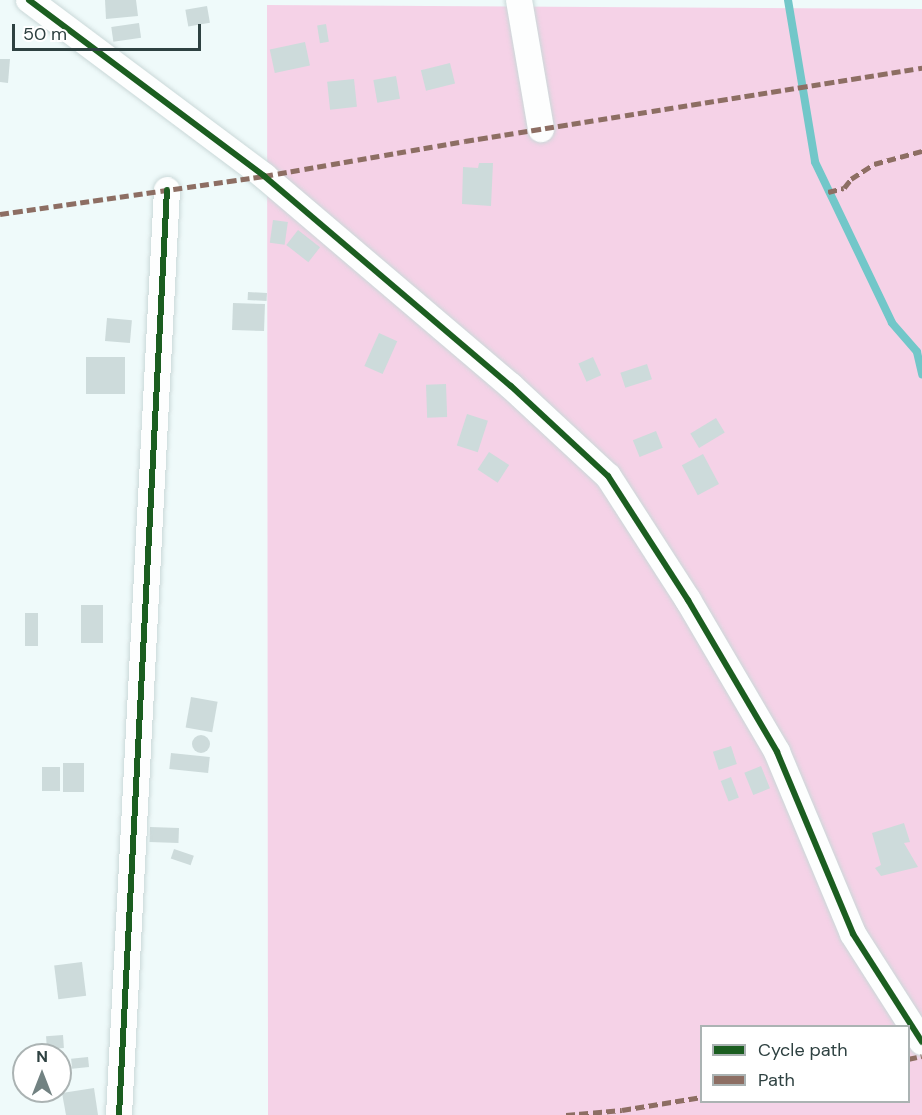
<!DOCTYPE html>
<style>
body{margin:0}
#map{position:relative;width:922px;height:1115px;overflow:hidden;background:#effafa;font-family:"DM Sans",sans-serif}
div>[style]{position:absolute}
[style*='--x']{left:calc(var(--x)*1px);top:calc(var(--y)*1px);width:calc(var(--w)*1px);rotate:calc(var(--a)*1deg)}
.green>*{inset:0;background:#f5d2e7}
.stream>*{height:8px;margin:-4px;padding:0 4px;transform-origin:4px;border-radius:4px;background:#72c7c9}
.building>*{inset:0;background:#cddbdb;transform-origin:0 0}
.round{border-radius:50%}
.roads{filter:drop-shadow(0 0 2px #cad8d8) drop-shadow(0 0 2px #cad8d8)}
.street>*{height:26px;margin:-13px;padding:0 13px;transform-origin:13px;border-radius:13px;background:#fdfefe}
.quiet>*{height:4.5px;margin-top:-2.25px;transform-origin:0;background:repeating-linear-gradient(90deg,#8d6e63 0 9px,transparent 0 13.5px)}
.cycleway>*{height:6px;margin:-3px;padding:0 3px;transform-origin:3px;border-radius:3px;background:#1b5e20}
span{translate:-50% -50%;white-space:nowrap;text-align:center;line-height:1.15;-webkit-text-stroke:5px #fff;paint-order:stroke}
.legend{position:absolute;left:700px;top:1025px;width:210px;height:78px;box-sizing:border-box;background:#fff;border:2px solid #abb3b3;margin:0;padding:8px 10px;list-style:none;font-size:18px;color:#2e4141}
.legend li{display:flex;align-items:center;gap:12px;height:30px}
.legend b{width:30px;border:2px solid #abb3b3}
.north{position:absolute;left:12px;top:1043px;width:60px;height:60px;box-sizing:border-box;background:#fff;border:2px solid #abb3b3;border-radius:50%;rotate:0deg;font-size:16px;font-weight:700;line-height:24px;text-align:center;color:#2e4141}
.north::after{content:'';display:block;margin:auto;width:21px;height:27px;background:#728282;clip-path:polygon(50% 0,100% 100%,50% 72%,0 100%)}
.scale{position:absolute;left:12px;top:24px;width:189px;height:27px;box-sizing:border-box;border:3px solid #2e4141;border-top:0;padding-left:8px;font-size:18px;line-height:21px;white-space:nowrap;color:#2e4141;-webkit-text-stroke:4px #fff;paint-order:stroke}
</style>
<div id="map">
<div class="green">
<div style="clip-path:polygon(evenodd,267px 5px,922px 9px,922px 1115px,268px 1115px,267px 5px,702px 1026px,908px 1026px,908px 1102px,702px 1102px,702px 1026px)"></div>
</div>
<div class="stream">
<div style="--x:788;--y:0;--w:164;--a:80.5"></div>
<div style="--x:815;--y:162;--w:178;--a:64.4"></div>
<div style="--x:892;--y:323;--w:38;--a:49"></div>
<div style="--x:917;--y:352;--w:23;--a:77"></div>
</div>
<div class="building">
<div style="clip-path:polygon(105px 0,136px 0,138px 16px,106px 19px)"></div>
<div style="left:207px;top:6px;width:17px;height:22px;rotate:80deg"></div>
<div style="left:139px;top:23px;width:15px;height:28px;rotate:82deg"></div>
<div style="left:326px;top:24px;width:18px;height:9px;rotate:81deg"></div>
<div style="left:305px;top:42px;width:24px;height:36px;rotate:78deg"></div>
<div style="clip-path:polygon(0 59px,10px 59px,8px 83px,0 82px)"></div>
<div style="left:450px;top:63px;width:21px;height:30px;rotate:76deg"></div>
<div style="left:396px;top:76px;width:23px;height:23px;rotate:80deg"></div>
<div style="left:354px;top:79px;width:28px;height:27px;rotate:84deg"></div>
<div style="clip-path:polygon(479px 163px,493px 163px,491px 206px,462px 204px,463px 167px,478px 168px)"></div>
<div style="left:273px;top:220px;width:15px;height:23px;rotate:8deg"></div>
<div style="left:298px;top:230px;width:28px;height:19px;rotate:38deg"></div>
<div style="left:248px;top:292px;width:19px;height:8px;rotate:3deg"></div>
<div style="left:233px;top:303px;width:32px;height:27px;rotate:2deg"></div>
<div style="left:107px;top:318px;width:25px;height:23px;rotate:5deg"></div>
<div style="left:379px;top:333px;width:20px;height:36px;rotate:24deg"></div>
<div style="left:125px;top:357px;width:37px;height:39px;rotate:90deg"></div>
<div style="left:593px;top:357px;width:20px;height:16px;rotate:66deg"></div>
<div style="left:647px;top:364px;width:16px;height:28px;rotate:72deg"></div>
<div style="left:446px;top:384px;width:33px;height:20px;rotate:88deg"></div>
<div style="left:467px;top:414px;width:22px;height:33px;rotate:18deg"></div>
<div style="left:716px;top:418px;width:17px;height:30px;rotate:59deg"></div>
<div style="left:656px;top:431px;width:18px;height:25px;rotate:68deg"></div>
<div style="left:489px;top:452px;width:24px;height:21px;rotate:33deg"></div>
<div style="left:703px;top:454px;width:34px;height:24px;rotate:62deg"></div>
<div style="left:81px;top:605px;width:22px;height:38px"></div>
<div style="left:25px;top:613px;width:13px;height:33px"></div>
<div style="left:191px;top:697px;width:27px;height:31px;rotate:10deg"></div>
<div class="round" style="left:192px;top:735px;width:18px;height:18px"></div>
<div style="left:731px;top:746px;width:19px;height:19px;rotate:72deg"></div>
<div style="left:171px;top:753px;width:39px;height:16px;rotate:6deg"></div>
<div style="left:84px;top:763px;width:29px;height:21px;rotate:90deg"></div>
<div style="left:761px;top:766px;width:24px;height:18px;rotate:68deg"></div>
<div style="left:42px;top:767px;width:18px;height:24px"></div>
<div style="left:731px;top:777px;width:22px;height:11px;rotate:69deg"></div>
<div style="clip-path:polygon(904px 823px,910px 842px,904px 843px,918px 867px,881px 876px,875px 868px,881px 865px,872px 833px)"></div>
<div style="left:150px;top:827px;width:29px;height:15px;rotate:2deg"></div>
<div style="left:174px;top:849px;width:21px;height:10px;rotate:19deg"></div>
<div style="left:82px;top:962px;width:34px;height:28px;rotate:83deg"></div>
<div style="left:63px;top:1035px;width:13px;height:17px;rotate:86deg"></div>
<div style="left:88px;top:1057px;width:10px;height:17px;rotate:84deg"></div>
<div style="clip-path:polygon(94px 1088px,98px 1115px,66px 1115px,62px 1093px)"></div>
</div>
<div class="roads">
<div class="street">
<div style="--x:29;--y:0;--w:294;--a:36.8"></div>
<div style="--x:264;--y:176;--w:324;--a:40.4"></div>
<div style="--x:511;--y:386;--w:132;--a:42.9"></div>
<div style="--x:608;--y:476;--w:148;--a:57.2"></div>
<div style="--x:688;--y:600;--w:176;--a:59.6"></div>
<div style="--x:777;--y:752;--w:197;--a:67.3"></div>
<div style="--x:853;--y:934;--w:128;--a:57.4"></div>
<div style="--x:519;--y:0;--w:131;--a:80.3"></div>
<div style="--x:119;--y:1115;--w:926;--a:-87.03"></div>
</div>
</div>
<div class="quiet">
<div style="--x:828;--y:192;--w:16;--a:-14"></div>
<div style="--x:844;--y:188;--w:11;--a:-52"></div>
<div style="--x:851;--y:179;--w:27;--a:-33"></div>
<div style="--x:874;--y:164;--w:50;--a:-15.2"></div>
<div style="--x:0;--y:214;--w:267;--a:-8.2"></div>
<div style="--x:264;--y:176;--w:204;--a:-9.9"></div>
<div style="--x:465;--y:141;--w:463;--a:-9.1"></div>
<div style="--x:908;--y:1059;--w:14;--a:-12"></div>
<div style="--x:566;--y:1115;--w:56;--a:-5.1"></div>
<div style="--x:622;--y:1110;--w:81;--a:-9.2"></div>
</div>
<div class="cycleway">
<div style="--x:29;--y:0;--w:294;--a:36.8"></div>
<div style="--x:264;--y:176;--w:324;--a:40.4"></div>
<div style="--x:511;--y:386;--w:132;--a:42.9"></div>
<div style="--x:608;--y:476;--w:148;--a:57.2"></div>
<div style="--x:688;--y:600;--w:176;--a:59.6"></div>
<div style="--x:777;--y:752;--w:197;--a:67.3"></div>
<div style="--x:853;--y:934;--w:128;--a:57.4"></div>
<div style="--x:119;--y:1115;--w:926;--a:-87.03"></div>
</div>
<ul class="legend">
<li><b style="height:8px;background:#1b5e20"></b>Cycle path</li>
<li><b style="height:8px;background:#8d6e63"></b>Path</li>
</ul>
<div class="north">N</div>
<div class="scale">50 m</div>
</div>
